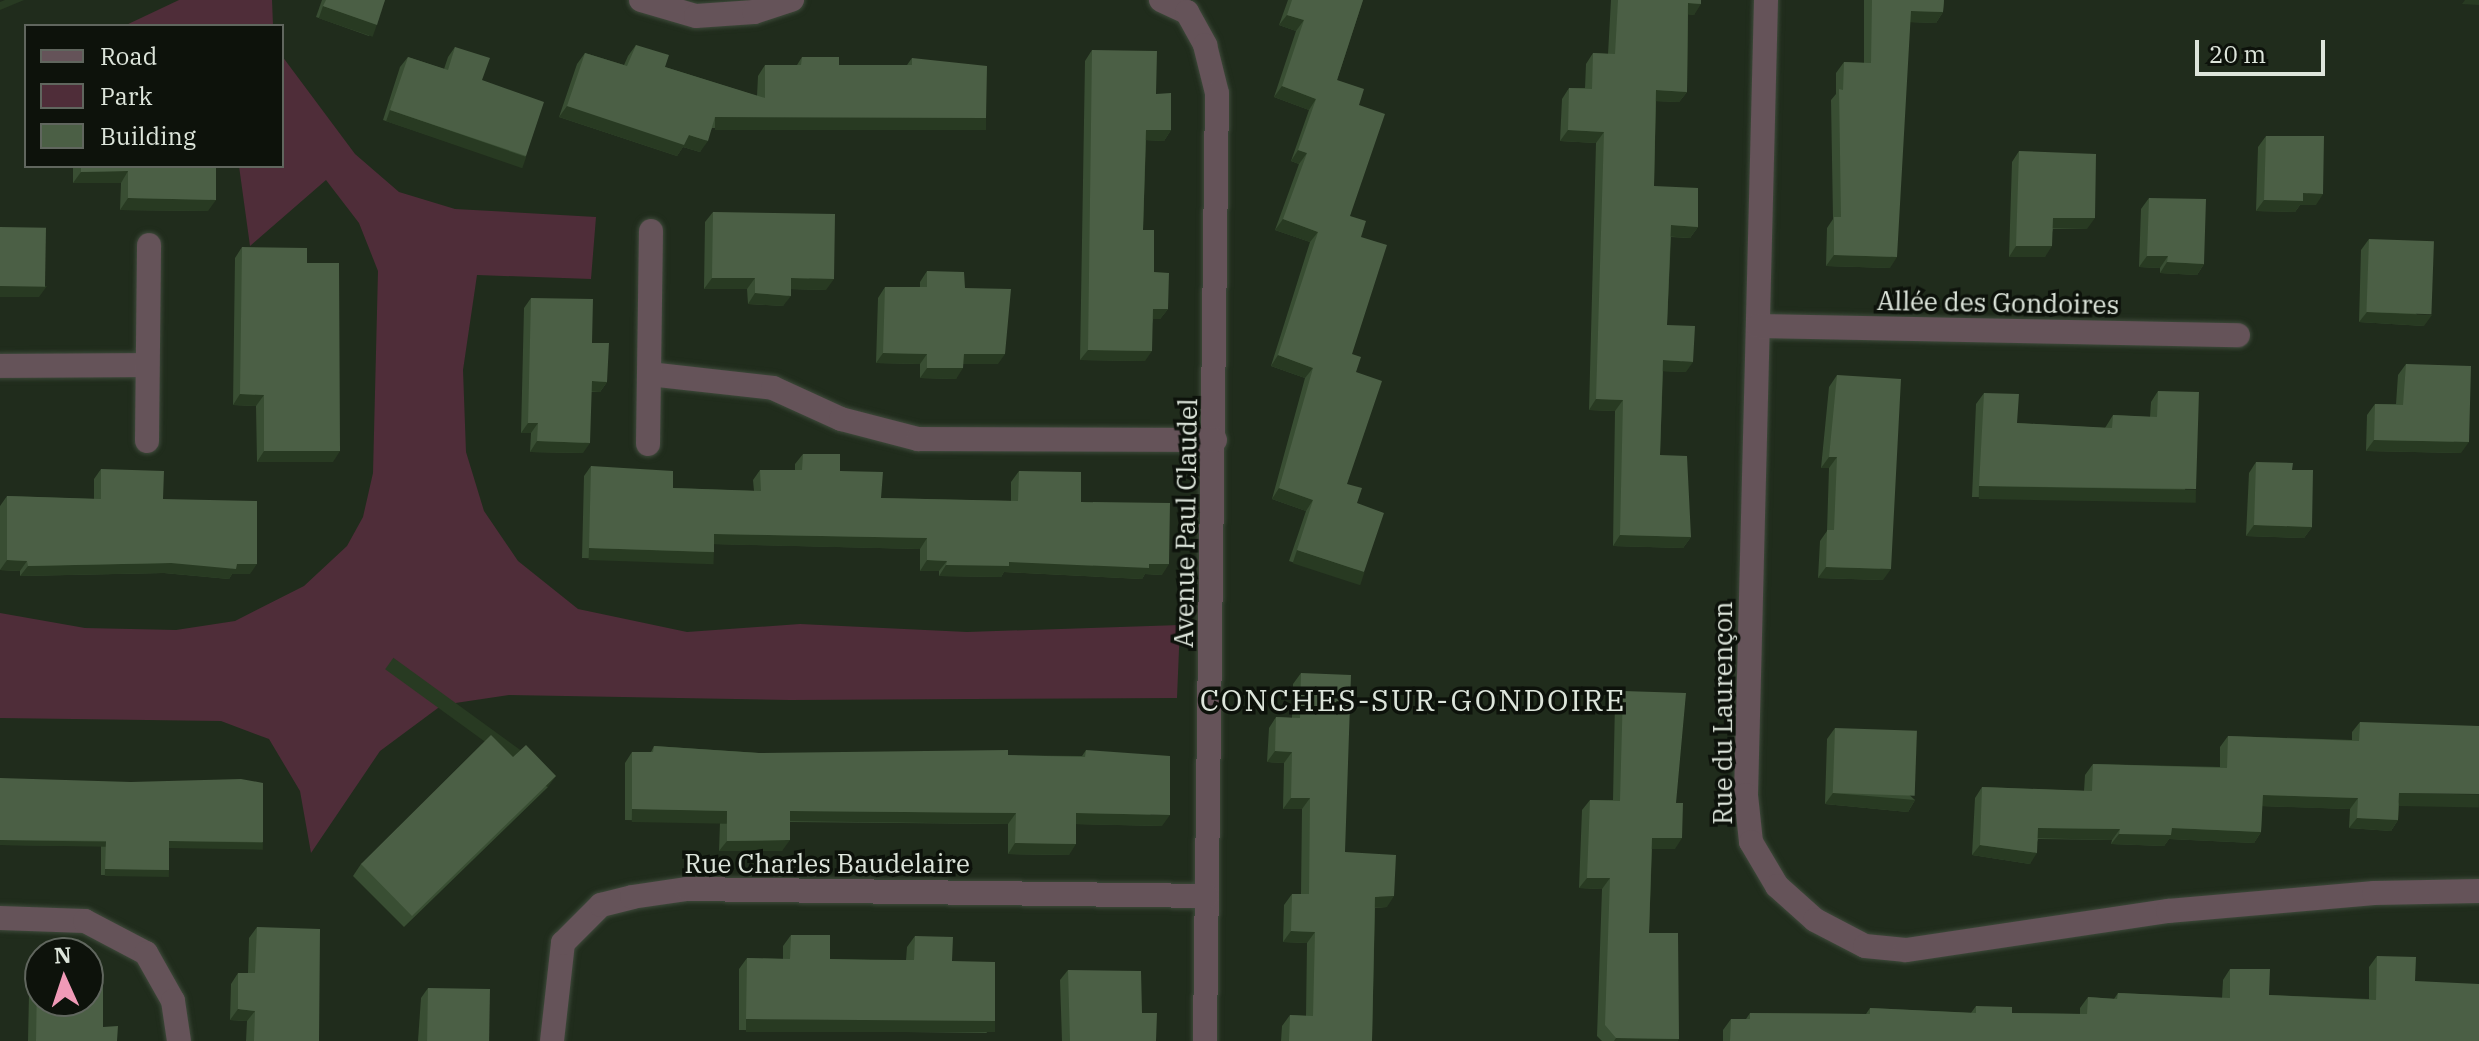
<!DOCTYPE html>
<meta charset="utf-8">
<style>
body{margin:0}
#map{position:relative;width:2479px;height:1041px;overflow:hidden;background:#202c1c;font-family:"IBM Plex Serif",serif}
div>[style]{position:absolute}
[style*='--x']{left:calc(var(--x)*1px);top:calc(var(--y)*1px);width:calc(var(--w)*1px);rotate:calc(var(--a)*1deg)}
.green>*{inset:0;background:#4f2d39}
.roads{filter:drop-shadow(0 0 2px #3e4a3b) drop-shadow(0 0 2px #3e4a3b)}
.minor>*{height:24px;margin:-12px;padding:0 12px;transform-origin:12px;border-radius:12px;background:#655359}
.wall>*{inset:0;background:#394e33}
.shaded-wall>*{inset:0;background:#283a22;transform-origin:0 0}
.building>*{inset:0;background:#4b5f45;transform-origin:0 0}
span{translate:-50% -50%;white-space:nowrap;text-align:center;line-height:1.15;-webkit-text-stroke:7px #0d120b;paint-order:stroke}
.street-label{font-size:26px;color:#dde5db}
.quarter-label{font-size:30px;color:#dde5db;letter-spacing:2px}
.legend{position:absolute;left:24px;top:24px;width:260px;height:144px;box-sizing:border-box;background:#0d120b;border:2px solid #60665e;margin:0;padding:10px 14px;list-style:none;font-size:24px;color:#dde5db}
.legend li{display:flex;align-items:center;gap:16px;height:40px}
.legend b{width:40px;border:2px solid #60665e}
.north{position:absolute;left:24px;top:937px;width:80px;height:80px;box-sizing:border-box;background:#0d120b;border:2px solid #60665e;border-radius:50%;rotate:357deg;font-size:22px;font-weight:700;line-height:32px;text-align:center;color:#dde5db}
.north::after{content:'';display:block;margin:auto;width:28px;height:36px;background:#f09ab7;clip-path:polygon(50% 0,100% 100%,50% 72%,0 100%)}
.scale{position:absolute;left:2195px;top:40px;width:130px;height:36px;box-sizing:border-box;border:4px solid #dde5db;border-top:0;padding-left:10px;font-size:24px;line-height:28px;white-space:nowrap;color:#dde5db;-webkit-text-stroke:6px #0d120b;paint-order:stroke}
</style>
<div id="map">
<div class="green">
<div style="clip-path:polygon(179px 0,272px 0,273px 26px,124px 26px)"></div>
<div style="clip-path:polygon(282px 56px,355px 154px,399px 192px,455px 209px,596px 217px,591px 279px,477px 275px,463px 370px,466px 452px,484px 511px,518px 561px,578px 609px,687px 632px,800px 624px,967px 632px,1180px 625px,1177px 698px,790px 700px,509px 695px,442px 705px,380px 751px,311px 853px,300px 791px,269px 739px,221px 721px,0 718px,0 613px,85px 628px,176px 630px,235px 621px,304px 586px,347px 546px,363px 517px,373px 473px,378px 271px,359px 223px,326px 180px,250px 246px,239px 166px,282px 166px)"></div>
</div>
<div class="roads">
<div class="minor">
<div style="--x:641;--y:0;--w:57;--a:16.2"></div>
<div style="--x:696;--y:16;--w:58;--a:-3.9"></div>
<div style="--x:754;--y:12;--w:40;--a:-18"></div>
<div style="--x:1161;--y:0;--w:29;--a:25"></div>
<div style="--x:1766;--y:0;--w:795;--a:91.44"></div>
<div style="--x:1746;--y:795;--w:47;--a:83.9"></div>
<div style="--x:1751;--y:842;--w:51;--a:59.4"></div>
<div style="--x:1777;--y:886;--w:51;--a:41.8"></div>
<div style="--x:1815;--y:920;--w:56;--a:27.5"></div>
<div style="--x:1865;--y:946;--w:41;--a:5.6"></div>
<div style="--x:1906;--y:950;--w:265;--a:-8.5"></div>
<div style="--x:2168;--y:911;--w:207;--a:-5"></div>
<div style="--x:2374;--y:893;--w:105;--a:-1.1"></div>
<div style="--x:1187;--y:12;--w:38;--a:61"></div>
<div style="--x:1205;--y:45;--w:49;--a:76"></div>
<div style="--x:1217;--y:93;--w:948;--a:90.73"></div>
<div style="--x:1758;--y:326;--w:480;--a:1.1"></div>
<div style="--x:0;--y:366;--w:147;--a:-0.4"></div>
<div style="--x:649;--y:374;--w:125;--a:6.4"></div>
<div style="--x:773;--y:388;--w:75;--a:24.5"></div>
<div style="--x:841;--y:419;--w:80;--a:14.6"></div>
<div style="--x:918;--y:439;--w:297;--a:0.2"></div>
<div style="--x:147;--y:441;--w:196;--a:-89.4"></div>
<div style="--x:648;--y:444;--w:213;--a:-89.2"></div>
<div style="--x:0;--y:918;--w:85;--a:2"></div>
<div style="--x:85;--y:921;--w:69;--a:27.7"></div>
<div style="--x:146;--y:953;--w:55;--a:60.6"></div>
<div style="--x:173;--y:1001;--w:40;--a:81.5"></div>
<div style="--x:552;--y:1041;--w:99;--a:-83.6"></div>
<div style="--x:563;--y:943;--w:54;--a:-45"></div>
<div style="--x:601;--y:905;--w:32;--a:-14"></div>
<div style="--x:632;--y:897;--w:56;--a:-8.3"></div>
<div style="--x:687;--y:889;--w:520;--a:0.77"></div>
</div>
</div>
<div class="wall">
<div style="clip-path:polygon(322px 0,385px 0,369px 36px,316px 17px)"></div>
<div style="clip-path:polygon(1288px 0,1363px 0,1337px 80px,1359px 105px,1350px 216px,1361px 237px,1352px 354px,1356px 372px,1347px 484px,1357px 503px,1356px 583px,1289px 561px,1306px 511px,1272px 499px,1305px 378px,1271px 366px,1310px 242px,1275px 230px,1299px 164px,1291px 161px,1309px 110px,1274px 97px,1296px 31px,1279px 25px)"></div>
<div style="clip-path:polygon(1611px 0,1701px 0,1694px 15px,1688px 14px,1687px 92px,1679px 102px,1656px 101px,1654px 186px,1698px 227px,1690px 238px,1671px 237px,1667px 325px,1686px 372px,1663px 371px,1660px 455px,1691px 537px,1683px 548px,1613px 546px,1615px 411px,1589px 410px,1596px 143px,1560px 141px,1562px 99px,1569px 88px,1585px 88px,1586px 64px,1593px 53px,1608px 54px)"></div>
<div style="clip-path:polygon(1864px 0,1944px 0,1943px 12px,1936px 23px,1910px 22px,1890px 268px,1826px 266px,1827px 228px,1833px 219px,1831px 100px,1836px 94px,1836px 73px,1844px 62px,1864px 63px)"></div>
<div style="clip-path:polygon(636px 45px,665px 67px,757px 96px,758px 76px,765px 65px,797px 65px,802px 57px,839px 65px,907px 65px,912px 58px,978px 129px,712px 128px,700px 152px,683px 147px,677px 156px,559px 117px,577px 64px,585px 53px,624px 65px,628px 56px)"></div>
<div style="clip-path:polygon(455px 47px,482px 80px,526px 156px,519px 166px,383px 120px,400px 67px,408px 57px,444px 69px,448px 57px)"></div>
<div style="clip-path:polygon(1092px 50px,1156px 94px,1171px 130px,1164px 141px,1146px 140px,1143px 230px,1154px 272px,1168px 309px,1160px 319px,1153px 319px,1145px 361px,1080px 360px,1085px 61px)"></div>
<div style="clip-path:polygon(2266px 136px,2316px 205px,2300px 205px,2295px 212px,2256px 211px,2258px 147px)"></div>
<div style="clip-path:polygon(2019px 151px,2087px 229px,2053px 229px,2045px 257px,2009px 257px,2012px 162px)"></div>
<div style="clip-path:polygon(73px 166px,216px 166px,208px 211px,120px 210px,121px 183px,73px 183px)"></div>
<div style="clip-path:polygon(2149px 198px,2204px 264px,2197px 275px,2160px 273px,2160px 268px,2139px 267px,2141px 209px)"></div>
<div style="clip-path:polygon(713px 212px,826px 290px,791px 289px,783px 306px,748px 304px,747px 289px,704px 289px,705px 222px)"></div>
<div style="clip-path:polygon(2369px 239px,2424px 326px,2359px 322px,2361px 250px)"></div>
<div style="clip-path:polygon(242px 247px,307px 263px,333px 462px,257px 462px,256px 406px,233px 405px,235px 258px)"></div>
<div style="clip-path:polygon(927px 271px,965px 288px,998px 364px,963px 364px,956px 379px,920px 378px,920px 364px,876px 363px,878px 298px,885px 287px,920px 287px,920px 282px)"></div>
<div style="clip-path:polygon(531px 298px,592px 343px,607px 382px,600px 392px,591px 392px,583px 453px,530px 452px,531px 433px,521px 433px,524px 308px)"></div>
<div style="clip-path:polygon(2406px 364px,2461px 453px,2366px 451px,2367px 415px,2375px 404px,2396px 404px,2398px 375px)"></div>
<div style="clip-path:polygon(1837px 375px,1883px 580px,1818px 578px,1820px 541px,1827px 531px,1829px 468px,1821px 468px,1829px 387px)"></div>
<div style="clip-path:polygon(2158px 391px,2188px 500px,1972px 497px,1976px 404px,1984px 393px,2017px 423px,2105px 428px,2113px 415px,2150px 417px,2151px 402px)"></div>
<div style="clip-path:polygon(803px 454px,840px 471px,881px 498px,1011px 501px,1011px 482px,1019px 471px,1081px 502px,1162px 575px,1145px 574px,1142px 579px,1004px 572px,1001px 577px,939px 576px,939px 571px,920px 571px,920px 549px,714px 544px,714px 552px,706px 562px,582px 558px,584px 476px,591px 466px,673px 488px,754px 491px,753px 480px,760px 470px,795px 470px,795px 464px)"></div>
<div style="clip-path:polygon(2256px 462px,2292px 470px,2312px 527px,2304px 538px,2246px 536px,2249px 473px)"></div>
<div style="clip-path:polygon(101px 469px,163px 499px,250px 574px,232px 574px,229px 579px,164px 573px,20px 576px,20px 571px,0 570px,0 506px,7px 496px,94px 499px,94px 479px)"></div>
<div style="clip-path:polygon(1301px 673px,1345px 852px,1387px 907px,1375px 908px,1372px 1041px,1281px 1041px,1282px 1026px,1290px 1015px,1306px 1016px,1307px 943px,1283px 942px,1284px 905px,1292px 894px,1301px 894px,1302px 809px,1283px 809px,1284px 763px,1267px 762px,1269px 728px,1276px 717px,1292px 718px,1293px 684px)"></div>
<div style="clip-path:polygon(1623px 691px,1676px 803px,1675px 849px,1652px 849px,1649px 933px,1678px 1041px,1602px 1041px,1597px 1036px,1602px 889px,1579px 888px,1582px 810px,1590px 800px,1613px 800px,1615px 701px)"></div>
<div style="clip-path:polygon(2360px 722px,2399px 804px,2398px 820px,2391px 831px,2349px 828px,2350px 809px,2262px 806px,2261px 832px,2254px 843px,2169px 839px,2164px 846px,2111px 844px,2112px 840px,2038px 839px,2030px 864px,1972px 855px,1975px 798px,1982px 787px,2084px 791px,2085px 775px,2093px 764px,2220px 767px,2220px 747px,2228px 736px,2352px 740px,2352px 732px)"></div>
<div style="clip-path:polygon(1835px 728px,1915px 800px,1908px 812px,1825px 804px,1827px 739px)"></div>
<div style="clip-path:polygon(654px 746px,759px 753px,1082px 756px,1086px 750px,1162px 826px,1076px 824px,1069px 855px,1008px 854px,1008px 824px,790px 822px,782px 851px,719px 851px,720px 822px,625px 820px,625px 763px,632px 752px,651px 752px)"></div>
<div style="clip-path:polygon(513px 757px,548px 787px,404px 927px,353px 876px,361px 864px)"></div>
<div style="clip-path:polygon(0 778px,263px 842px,259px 848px,169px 847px,165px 876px,101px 875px,101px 846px,0 845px)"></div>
<div style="clip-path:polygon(257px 927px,319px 1041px,246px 1041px,247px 1021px,230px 1020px,231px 984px,238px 973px,248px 973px,249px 938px)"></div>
<div style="clip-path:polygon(791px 935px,830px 959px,906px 960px,907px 947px,915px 936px,952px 961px,987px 1033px,739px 1030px,739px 969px,747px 958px,783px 959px,783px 946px)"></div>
<div style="clip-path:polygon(2377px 956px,2415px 981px,2479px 1041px,1723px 1041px,1723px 1030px,1731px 1019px,1746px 1019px,1750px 1013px,1866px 1014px,1870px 1008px,1971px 1013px,1976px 1006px,2012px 1013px,2080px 1014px,2080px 1008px,2088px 997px,2114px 999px,2118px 993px,2222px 998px,2223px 980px,2230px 969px,2269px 995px,2369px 999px,2369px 967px)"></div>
<div style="clip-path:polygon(1068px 970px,1142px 1013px,1156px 1041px,1062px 1041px,1060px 980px)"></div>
<div style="clip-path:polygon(37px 983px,103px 1027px,117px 1041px,28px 1041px,29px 994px)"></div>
<div style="clip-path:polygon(428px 988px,488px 1041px,418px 1041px,421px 998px)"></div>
</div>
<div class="shaded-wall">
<div style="clip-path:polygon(5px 0,24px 0,0 10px,0 2px)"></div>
<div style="clip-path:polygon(2465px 0,2479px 0,2479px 5px,2462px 4px)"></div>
<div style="clip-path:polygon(1688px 3px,1701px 4px,1694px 15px,1681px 14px)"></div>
<div style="left:323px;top:6px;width:57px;height:13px;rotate:19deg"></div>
<div style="clip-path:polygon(1911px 11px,1943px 12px,1936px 23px,1903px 22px)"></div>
<div style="clip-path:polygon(1287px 15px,1304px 20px,1296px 31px,1279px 25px)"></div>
<div style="clip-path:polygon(1282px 86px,1316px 99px,1309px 110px,1274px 97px)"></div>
<div style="clip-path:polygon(1656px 90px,1687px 92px,1679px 102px,1648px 101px)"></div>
<div style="clip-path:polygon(567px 106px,689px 135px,708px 141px,700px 152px,683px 147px,677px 156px,559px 117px)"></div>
<div style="left:390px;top:110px;width:144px;height:12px;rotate:19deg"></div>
<div style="left:715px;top:117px;width:271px;height:13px"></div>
<div style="clip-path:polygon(1146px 130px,1171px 130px,1164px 141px,1139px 140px)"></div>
<div style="clip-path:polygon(1568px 130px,1604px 132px,1596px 143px,1560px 141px)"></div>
<div style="clip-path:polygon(1298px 150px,1307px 153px,1299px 164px,1291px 161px)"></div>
<div style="clip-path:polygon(128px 171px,121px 183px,73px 183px,81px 172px)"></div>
<div style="clip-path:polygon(2303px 193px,2323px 194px,2316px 205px,2300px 205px,2295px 212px,2256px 211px,2264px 200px)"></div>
<div style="clip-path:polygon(128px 198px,216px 200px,208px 211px,120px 210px)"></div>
<div style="clip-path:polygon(2053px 218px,2095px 218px,2087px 229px,2045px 228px)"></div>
<div style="clip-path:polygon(1283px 219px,1318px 232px,1310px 242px,1275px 230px)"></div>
<div style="clip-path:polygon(1671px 225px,1698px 227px,1690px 238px,1664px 236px)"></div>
<div style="clip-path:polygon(2016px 246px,2052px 246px,2045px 257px,2009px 257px)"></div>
<div style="clip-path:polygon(1834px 255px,1897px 257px,1890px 268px,1826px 266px)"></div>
<div style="clip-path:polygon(2147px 256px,2168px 256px,2160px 268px,2139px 267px)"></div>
<div style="clip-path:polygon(2167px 262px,2204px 264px,2197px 275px,2160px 273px)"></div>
<div style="clip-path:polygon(712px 278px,755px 278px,747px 289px,704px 289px)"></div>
<div style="clip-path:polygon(791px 278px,834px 279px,826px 290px,783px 289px)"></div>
<div style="clip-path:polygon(0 286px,47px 286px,39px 297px,0 297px)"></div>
<div style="clip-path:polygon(755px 293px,791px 296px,783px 306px,748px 304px)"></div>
<div style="clip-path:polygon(1153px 309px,1168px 309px,1160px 319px,1146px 319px)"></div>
<div style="clip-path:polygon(2367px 312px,2432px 315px,2424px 326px,2359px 322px)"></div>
<div style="clip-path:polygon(1088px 350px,1152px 351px,1145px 361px,1080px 360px)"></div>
<div style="clip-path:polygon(883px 353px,927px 354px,920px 364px,876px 363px)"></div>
<div style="clip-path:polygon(964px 354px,1005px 354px,998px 364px,956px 364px)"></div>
<div style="clip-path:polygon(1278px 355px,1313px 368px,1305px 378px,1271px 366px)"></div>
<div style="clip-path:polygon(1663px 360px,1693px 362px,1686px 372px,1655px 371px)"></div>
<div style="clip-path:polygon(927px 368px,963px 368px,956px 379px,920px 378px)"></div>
<div style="clip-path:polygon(592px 381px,607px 382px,600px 392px,584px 391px)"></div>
<div style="clip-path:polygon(240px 394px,264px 395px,256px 406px,233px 405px)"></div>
<div style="clip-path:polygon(1596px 399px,1623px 400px,1615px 411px,1589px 410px)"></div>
<div style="clip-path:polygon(528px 423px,538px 423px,531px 433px,521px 433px)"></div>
<div style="clip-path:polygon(2374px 440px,2469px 442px,2461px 453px,2366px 451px)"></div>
<div style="clip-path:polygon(537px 441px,590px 443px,583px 453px,530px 452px)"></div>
<div style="clip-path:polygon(264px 451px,340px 451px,333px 462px,257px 462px)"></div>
<div style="clip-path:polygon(1829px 457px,1837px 457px,1829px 468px,1821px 468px)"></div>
<div style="left:1979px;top:486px;width:217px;height:13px;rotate:1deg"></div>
<div style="clip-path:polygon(1279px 488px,1313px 500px,1306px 511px,1272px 499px)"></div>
<div style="clip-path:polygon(2254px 525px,2312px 527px,2304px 538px,2246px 536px)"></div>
<div style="clip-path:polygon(714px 534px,927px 538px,920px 549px,707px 544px)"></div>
<div style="clip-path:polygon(1620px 535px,1691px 537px,1683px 548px,1613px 546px)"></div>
<div style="left:589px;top:548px;width:125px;height:12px;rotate:2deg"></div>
<div style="left:1297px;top:550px;width:71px;height:14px;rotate:18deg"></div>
<div style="clip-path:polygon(7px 560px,27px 561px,20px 571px,0 570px)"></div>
<div style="clip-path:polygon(927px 560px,947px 561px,939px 571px,920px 571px)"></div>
<div style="clip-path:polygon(1009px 562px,1149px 564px,1169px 564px,1162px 575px,1145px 574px,1142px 579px,1004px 572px,1001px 577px,939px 576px,946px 565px)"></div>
<div style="clip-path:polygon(171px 563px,257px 564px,250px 574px,232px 574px,229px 579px,164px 573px,20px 576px,28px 566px)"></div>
<div style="clip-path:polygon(1826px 567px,1891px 569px,1883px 580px,1818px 578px)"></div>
<div style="clip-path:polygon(1275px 751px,1292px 752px,1284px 763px,1267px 762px)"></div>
<div style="left:556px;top:776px;width:14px;height:201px;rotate:126deg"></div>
<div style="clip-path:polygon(1833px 793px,1915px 800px,1908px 812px,1825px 804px)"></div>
<div style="left:2399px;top:793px;width:80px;height:13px;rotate:1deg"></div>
<div style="clip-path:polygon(2263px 795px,2358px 798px,2350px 809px,2255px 806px)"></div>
<div style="clip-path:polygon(1291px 798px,1310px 798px,1302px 809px,1283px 809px)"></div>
<div style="left:632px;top:809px;width:95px;height:13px;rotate:1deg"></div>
<div style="clip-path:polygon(790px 811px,1016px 813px,1008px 824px,783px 821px)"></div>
<div style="clip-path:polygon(1076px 813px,1170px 815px,1162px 826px,1069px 824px)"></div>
<div style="clip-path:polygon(2357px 818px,2398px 820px,2391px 831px,2349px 828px)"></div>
<div style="clip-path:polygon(2038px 828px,2120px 829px,2112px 840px,2030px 838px)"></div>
<div style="clip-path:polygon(2172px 828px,2261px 832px,2254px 843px,2169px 839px,2164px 846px,2111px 844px,2119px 834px)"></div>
<div style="clip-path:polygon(1652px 838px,1682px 838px,1675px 849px,1644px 849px)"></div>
<div style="left:0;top:840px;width:106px;height:5px;rotate:1deg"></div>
<div style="clip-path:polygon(790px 840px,782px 851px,719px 851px,727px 841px)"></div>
<div style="left:169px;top:841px;width:94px;height:7px;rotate:1deg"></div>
<div style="clip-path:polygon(1015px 843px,1076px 844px,1069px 855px,1008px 854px)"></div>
<div style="clip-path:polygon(1980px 845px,2037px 853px,2030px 864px,1972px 855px)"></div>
<div style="left:105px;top:869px;width:64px;height:7px;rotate:1deg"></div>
<div style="clip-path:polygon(1587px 878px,1610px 878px,1602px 889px,1579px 888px)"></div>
<div style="clip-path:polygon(1394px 896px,1387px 907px,1367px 908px,1375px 897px)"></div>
<div style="clip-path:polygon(1291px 931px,1315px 932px,1307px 943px,1283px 942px)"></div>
<div style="clip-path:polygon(238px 1009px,255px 1011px,247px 1021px,230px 1020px)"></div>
<div style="left:746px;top:1019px;width:249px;height:13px"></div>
<div style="clip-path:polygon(1616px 1038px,1679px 1039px,1678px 1041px,1614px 1041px)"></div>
</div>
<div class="building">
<div style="clip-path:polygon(326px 0,385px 0,377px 25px,323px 6px)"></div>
<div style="clip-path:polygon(1292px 0,1363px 0,1337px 80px,1364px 89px,1359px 105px,1385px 114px,1350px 216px,1366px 221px,1361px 237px,1387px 245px,1352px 354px,1361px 357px,1356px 372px,1382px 381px,1347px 484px,1362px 488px,1357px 503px,1384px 513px,1364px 572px,1297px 550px,1313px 500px,1279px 488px,1313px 368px,1278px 355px,1318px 232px,1283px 219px,1307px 153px,1298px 150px,1316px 99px,1282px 86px,1304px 20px,1287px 15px)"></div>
<div style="clip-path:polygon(1618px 0,1701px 0,1701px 4px,1688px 3px,1687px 92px,1656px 90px,1654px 186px,1698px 188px,1698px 227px,1671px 225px,1667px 325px,1695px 326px,1693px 362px,1663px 360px,1660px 455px,1687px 456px,1691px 537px,1620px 535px,1623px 400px,1596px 399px,1604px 132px,1568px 130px,1569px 88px,1592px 89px,1593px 53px,1615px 54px)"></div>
<div style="clip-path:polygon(1872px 0,1944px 0,1943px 12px,1911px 11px,1897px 257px,1834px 255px,1834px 217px,1841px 217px,1839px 89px,1843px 90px,1844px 62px,1871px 63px)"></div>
<div style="clip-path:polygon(636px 45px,669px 55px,665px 67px,765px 98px,765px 65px,801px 65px,802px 57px,839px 57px,839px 65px,912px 65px,912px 58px,987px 66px,986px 118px,715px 117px,708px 141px,689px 135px,684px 145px,567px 106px,585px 53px,627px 66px)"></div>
<div style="clip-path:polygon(455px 47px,490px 58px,482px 80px,544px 102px,526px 156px,390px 110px,408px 57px,448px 70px)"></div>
<div style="clip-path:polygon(1092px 50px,1157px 51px,1156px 94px,1171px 93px,1171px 130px,1146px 130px,1143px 230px,1154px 230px,1154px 272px,1169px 273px,1168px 309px,1153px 309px,1152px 351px,1088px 350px)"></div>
<div style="clip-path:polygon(2266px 136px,2324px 136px,2323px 194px,2303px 193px,2303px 201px,2264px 200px)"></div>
<div style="clip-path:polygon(2019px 151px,2096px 154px,2095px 218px,2053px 218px,2052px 246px,2016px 246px)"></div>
<div style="clip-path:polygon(81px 166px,216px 166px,216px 200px,128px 198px,128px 171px,81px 172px)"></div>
<div style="clip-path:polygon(2149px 198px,2206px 199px,2204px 264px,2167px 262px,2168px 256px,2147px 256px)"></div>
<div style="clip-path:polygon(713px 212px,835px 214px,834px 279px,791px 278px,791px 296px,755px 293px,755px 278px,712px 278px)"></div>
<div style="left:0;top:227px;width:46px;height:59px;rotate:1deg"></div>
<div style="left:2369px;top:239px;width:65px;height:73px;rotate:2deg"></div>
<div style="clip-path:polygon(242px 247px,307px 248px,307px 263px,339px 263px,340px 451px,264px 451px,264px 395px,240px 394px)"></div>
<div style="clip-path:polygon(927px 271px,964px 272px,965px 288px,1011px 289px,1005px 354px,964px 354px,963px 368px,927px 368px,927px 354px,883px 353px,885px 287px,927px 287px)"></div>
<div style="clip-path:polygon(531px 298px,593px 299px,592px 343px,609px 343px,607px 382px,592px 381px,590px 443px,537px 441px,538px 423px,528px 423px)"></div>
<div style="clip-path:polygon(2406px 364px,2471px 366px,2469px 442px,2374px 440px,2375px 404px,2403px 405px)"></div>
<div style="clip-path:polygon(1837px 375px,1901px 379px,1891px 569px,1826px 567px,1827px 530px,1834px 530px,1837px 457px,1829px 457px)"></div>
<div style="clip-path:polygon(2158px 391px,2199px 392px,2196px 489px,1979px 486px,1984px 393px,2019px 394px,2017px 423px,2112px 428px,2113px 415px,2157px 417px)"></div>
<div style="clip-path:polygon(803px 454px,840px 454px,840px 471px,883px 472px,881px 498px,1018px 501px,1019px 471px,1081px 472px,1081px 502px,1170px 503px,1169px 564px,1149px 564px,1149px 568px,1009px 562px,1009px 566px,946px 565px,947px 561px,927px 560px,927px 538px,714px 534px,714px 552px,589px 548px,591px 466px,673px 471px,673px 488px,761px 491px,760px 470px,802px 470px)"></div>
<div style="clip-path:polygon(2256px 462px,2293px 463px,2292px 470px,2313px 470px,2312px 527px,2254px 525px)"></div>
<div style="clip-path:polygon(101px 469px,164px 471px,163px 499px,257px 501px,257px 564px,237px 564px,236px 569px,171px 563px,28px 566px,27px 561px,7px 560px,7px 496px,101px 499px)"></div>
<div style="clip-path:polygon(1301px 673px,1351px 675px,1345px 852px,1396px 855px,1394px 896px,1375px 897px,1372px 1041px,1289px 1041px,1290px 1015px,1313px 1016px,1315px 932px,1291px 931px,1292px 894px,1309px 894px,1310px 798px,1291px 798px,1292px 752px,1275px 751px,1276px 717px,1300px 718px)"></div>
<div style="clip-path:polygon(1623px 691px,1686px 693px,1676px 803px,1683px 803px,1682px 838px,1652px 838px,1649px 933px,1678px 933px,1679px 1039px,1616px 1038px,1605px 1025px,1610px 878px,1587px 878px,1590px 800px,1620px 801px)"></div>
<div style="clip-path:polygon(2360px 722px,2479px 726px,2479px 794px,2399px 793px,2398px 820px,2357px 818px,2358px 798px,2263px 795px,2261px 832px,2172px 828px,2171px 835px,2119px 834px,2120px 829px,2038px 828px,2037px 853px,1980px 845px,1982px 787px,2092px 791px,2093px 764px,2227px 768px,2228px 736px,2359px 741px)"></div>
<div style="left:1835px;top:728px;width:82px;height:65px;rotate:2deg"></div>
<div style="clip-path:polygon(491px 735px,513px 757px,526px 745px,556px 776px,412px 916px,361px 864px)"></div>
<div style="clip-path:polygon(654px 746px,759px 753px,1008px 750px,1008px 755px,1085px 757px,1086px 750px,1170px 756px,1170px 815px,1076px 813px,1076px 844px,1015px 843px,1016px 813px,790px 811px,790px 840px,727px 841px,727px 811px,632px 809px,632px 752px,653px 752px)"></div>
<div style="clip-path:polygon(0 778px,131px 782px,241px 779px,263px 783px,263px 842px,169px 841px,169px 870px,105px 869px,106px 841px,0 840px)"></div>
<div style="clip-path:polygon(257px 927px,320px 929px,319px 1041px,254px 1041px,255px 1011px,238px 1009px,238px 973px,255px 973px)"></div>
<div style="clip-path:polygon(791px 935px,830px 935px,830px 959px,872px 960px,914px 960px,915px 936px,953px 937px,952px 961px,995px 962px,995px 1021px,746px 1019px,747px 958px,790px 959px)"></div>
<div style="clip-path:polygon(2377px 956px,2416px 957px,2415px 981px,2479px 984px,2479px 1041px,1730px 1041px,1731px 1019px,1750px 1019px,1750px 1013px,1870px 1014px,1870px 1008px,1976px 1013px,1976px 1006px,2012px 1007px,2012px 1013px,2087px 1014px,2088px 997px,2117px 999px,2118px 993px,2230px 998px,2230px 969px,2270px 969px,2269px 995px,2376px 1000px)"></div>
<div style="clip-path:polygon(1068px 970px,1141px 971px,1142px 1013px,1157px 1013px,1156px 1041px,1070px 1041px)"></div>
<div style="clip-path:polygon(37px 983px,40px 983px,40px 1001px,88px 1001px,88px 985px,103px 985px,103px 1027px,118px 1026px,117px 1041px,36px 1041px)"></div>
<div style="left:428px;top:988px;width:62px;height:53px;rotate:1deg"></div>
</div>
<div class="street-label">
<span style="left:1998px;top:303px;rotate:1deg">Allée des Gondoires</span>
<span style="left:1186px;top:523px;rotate:-89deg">Avenue Paul Claudel</span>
<span style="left:1723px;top:713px;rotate:-90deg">Rue du Laurençon</span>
<span style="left:827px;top:864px">Rue Charles Baudelaire</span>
</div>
<div class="quarter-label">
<span style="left:1413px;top:700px">CONCHES-SUR-GONDOIRE</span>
</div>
<ul class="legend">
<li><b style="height:10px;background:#655359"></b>Road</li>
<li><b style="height:22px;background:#4f2d39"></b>Park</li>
<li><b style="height:22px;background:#4b5f45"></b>Building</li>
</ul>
<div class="north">N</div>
<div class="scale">20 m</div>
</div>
